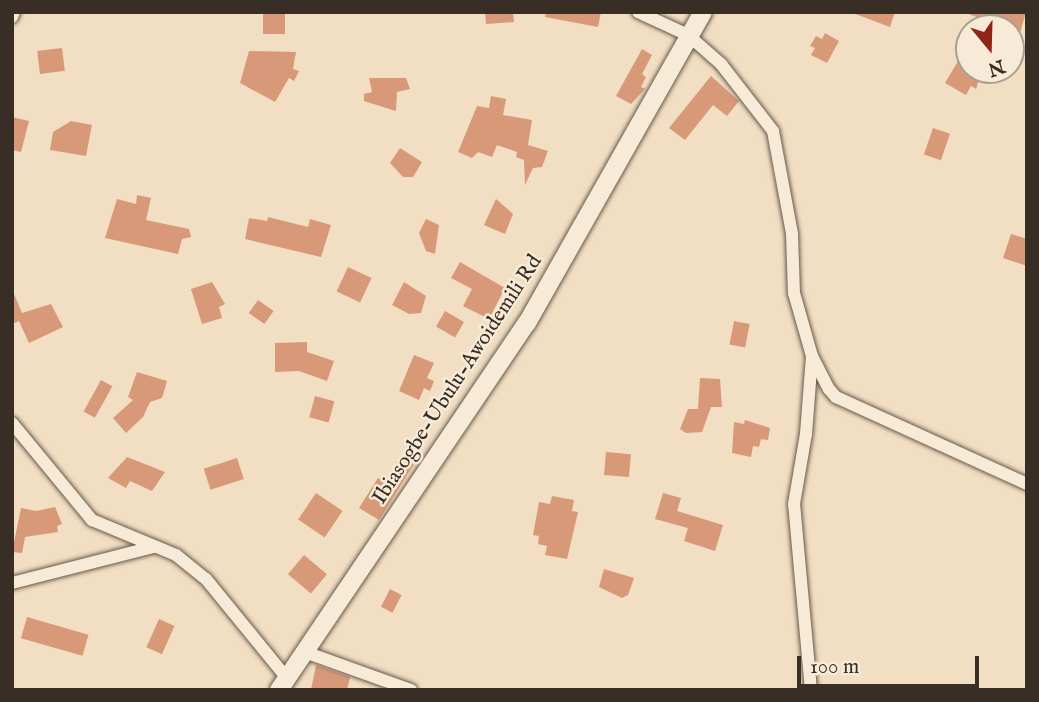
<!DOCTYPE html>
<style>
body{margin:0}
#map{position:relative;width:1039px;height:702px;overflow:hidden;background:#f2dec2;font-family:"IM FELL English",serif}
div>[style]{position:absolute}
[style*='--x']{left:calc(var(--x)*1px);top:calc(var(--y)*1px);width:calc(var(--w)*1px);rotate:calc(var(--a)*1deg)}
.building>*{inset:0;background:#d89979;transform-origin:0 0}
.roads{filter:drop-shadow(0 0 2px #675a4d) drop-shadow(0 0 2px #675a4d)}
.street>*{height:12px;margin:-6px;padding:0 6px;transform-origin:6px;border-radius:6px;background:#f7ead7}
.secondary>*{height:18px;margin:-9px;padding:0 9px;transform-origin:9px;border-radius:9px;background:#f7ead7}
span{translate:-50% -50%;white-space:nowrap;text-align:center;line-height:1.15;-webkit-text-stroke:5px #f7ead7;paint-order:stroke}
.street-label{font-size:21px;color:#392e26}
.frame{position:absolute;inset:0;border:14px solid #392e26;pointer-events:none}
.north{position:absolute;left:955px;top:14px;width:70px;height:70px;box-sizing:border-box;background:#f7ead7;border:2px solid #ab9f90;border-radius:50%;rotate:161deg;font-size:19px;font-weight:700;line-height:28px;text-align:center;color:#392e26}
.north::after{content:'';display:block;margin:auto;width:24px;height:32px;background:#8f2418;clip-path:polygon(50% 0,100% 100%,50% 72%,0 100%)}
.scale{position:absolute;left:797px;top:656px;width:182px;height:32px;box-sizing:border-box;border:4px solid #392e26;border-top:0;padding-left:9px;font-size:21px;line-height:24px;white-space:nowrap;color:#392e26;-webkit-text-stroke:5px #f7ead7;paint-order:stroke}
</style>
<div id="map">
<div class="building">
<div style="left:263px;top:12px;width:22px;height:22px"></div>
<div style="clip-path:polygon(485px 12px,513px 12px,514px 22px,486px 24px)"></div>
<div style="clip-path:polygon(546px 12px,601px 12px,598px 27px,545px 17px)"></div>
<div style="clip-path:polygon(850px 12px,895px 12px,890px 27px)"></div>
<div style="clip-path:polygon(963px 12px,1026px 12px,1020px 33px)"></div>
<div style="clip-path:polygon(825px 33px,839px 41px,827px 63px,811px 55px,815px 48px,810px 46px,816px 36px,822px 39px)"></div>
<div style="left:62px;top:48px;width:23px;height:25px;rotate:83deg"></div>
<div style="clip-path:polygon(642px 49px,652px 55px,642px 74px,646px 77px,641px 87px,645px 89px,631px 104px,616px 96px)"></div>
<div style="clip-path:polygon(249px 51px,296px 52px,293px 69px,299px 71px,294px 81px,289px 78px,275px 102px,240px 83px)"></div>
<div style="clip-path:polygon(961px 56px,969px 61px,969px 70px,982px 70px,976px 89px,971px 86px,966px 95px,945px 83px)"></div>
<div style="clip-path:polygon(711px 76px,739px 101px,727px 116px,713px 105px,685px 140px,669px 128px)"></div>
<div style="clip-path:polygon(369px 78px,406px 78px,410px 89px,397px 92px,396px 111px,364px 101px,364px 94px,372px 92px)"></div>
<div style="clip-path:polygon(491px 96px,506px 99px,503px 115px,532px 120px,528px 145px,548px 151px,542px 167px,533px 168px,525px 185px,524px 160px,516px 157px,517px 152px,497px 145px,492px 157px,478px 152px,472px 158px,458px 152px,477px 106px,489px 108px)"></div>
<div style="clip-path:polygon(12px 117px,29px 121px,21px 152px,12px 150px)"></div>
<div style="clip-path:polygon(71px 121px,92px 125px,86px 156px,50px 150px,53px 132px)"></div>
<div style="left:933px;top:128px;width:18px;height:28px;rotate:19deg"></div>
<div style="clip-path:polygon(400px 148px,422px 162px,413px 177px,403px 177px,390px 163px)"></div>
<div style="clip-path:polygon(137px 195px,151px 198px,146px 220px,189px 229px,191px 237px,182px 239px,178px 254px,105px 238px,117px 199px,136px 204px)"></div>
<div style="clip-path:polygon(496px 199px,513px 214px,505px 234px,484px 225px)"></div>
<div style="clip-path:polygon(268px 217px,308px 227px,310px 219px,331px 225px,321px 257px,245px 239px,249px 218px,267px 221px)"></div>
<div style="clip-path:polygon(426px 219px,439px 225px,435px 254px,426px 251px,419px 233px)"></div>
<div style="clip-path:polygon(1011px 234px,1027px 239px,1027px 266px,1003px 258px)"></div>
<div style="clip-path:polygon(460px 262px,505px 288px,489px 319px,463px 306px,472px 289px,451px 278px)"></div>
<div style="left:348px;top:267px;width:26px;height:27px;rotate:25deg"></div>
<div style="clip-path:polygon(212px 282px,225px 304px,219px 307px,222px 318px,202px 324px,191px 289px)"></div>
<div style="clip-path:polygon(404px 282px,426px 296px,421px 313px,409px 314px,392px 305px)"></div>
<div style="clip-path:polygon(12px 289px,22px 313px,51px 304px,63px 327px,29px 343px,19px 321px,12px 324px)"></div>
<div style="left:258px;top:300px;width:19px;height:16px;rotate:35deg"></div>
<div style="left:445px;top:311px;width:22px;height:18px;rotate:30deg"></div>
<div style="left:734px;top:321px;width:16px;height:24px;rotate:11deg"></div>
<div style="clip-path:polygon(307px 342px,307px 352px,334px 361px,327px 381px,299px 371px,275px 372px,275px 343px)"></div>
<div style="clip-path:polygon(414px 355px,434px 363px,427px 378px,434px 381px,430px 391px,424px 388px,419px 400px,399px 391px)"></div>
<div style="clip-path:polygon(137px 372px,167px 381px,162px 398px,150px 402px,143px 417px,126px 433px,113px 418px,133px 400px,128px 397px)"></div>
<div style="clip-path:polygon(700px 378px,720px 379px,722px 407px,711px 407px,702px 432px,686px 433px,680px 429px,688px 409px,698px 409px)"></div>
<div style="left:101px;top:380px;width:13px;height:36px;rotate:29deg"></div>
<div style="left:315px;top:396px;width:20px;height:22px;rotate:15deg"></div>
<div style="clip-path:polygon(745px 420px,770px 428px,768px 440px,761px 439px,759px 447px,753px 446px,751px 457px,732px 453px,734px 422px,744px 424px)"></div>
<div style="left:606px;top:452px;width:25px;height:23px;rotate:5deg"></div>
<div style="clip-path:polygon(401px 456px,414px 464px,379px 520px,359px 508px,378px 478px,385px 482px)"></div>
<div style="clip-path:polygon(127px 457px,165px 472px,152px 491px,130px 481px,126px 488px,108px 478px)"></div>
<div style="left:237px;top:458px;width:22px;height:35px;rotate:72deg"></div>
<div style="left:316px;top:493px;width:32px;height:32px;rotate:34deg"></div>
<div style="clip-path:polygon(663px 493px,681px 498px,677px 511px,723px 525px,715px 551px,684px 541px,688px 528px,655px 519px)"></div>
<div style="clip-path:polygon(552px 496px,574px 500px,572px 511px,578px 512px,567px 559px,545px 555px,547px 546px,538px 544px,539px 536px,533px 535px,539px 502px,550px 504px)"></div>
<div style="clip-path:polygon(55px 507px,62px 524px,57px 526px,58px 532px,25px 537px,22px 553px,12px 552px,21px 508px,36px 511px)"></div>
<div style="left:304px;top:555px;width:30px;height:25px;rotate:40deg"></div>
<div style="clip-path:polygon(604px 569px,634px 578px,628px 595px,622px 598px,599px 587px)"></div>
<div style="left:390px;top:589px;width:13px;height:20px;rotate:27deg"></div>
<div style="left:27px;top:617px;width:64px;height:22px;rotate:16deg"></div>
<div style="left:159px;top:619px;width:17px;height:31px;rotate:24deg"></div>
<div style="clip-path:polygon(316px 665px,350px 677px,347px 690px,311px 690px)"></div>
</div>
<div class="roads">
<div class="street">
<div style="--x:638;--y:12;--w:55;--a:24.7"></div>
<div style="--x:688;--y:35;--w:44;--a:41.3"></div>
<div style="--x:721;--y:64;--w:85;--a:52.2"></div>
<div style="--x:773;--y:131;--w:105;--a:79.5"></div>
<div style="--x:792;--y:234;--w:59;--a:88.1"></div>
<div style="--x:794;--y:293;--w:66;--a:74.1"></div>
<div style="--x:812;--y:356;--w:37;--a:63"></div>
<div style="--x:829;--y:389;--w:11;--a:49"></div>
<div style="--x:836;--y:397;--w:210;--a:24.5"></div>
<div style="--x:12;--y:17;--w:5;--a:-68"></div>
<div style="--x:12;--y:423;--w:126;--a:50.5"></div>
<div style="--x:92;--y:520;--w:91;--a:22.6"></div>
<div style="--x:176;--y:555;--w:38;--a:39"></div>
<div style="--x:206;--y:579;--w:127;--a:50.8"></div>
<div style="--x:12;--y:583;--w:146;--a:-14.3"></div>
<div style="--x:302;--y:651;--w:116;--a:19.7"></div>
<div style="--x:811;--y:690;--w:187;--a:-95.2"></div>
<div style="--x:794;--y:504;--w:71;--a:-80.3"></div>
<div style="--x:806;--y:434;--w:78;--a:-85.6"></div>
</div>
<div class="secondary">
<div style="--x:279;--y:690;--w:443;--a:-56"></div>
<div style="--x:527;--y:323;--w:357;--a:-60.5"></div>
</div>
</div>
<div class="street-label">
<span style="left:458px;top:380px;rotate:-57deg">Ibiasogbe-Ubulu-Awoidemili Rd</span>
</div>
<div class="frame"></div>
<div class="north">N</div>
<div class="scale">100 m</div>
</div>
